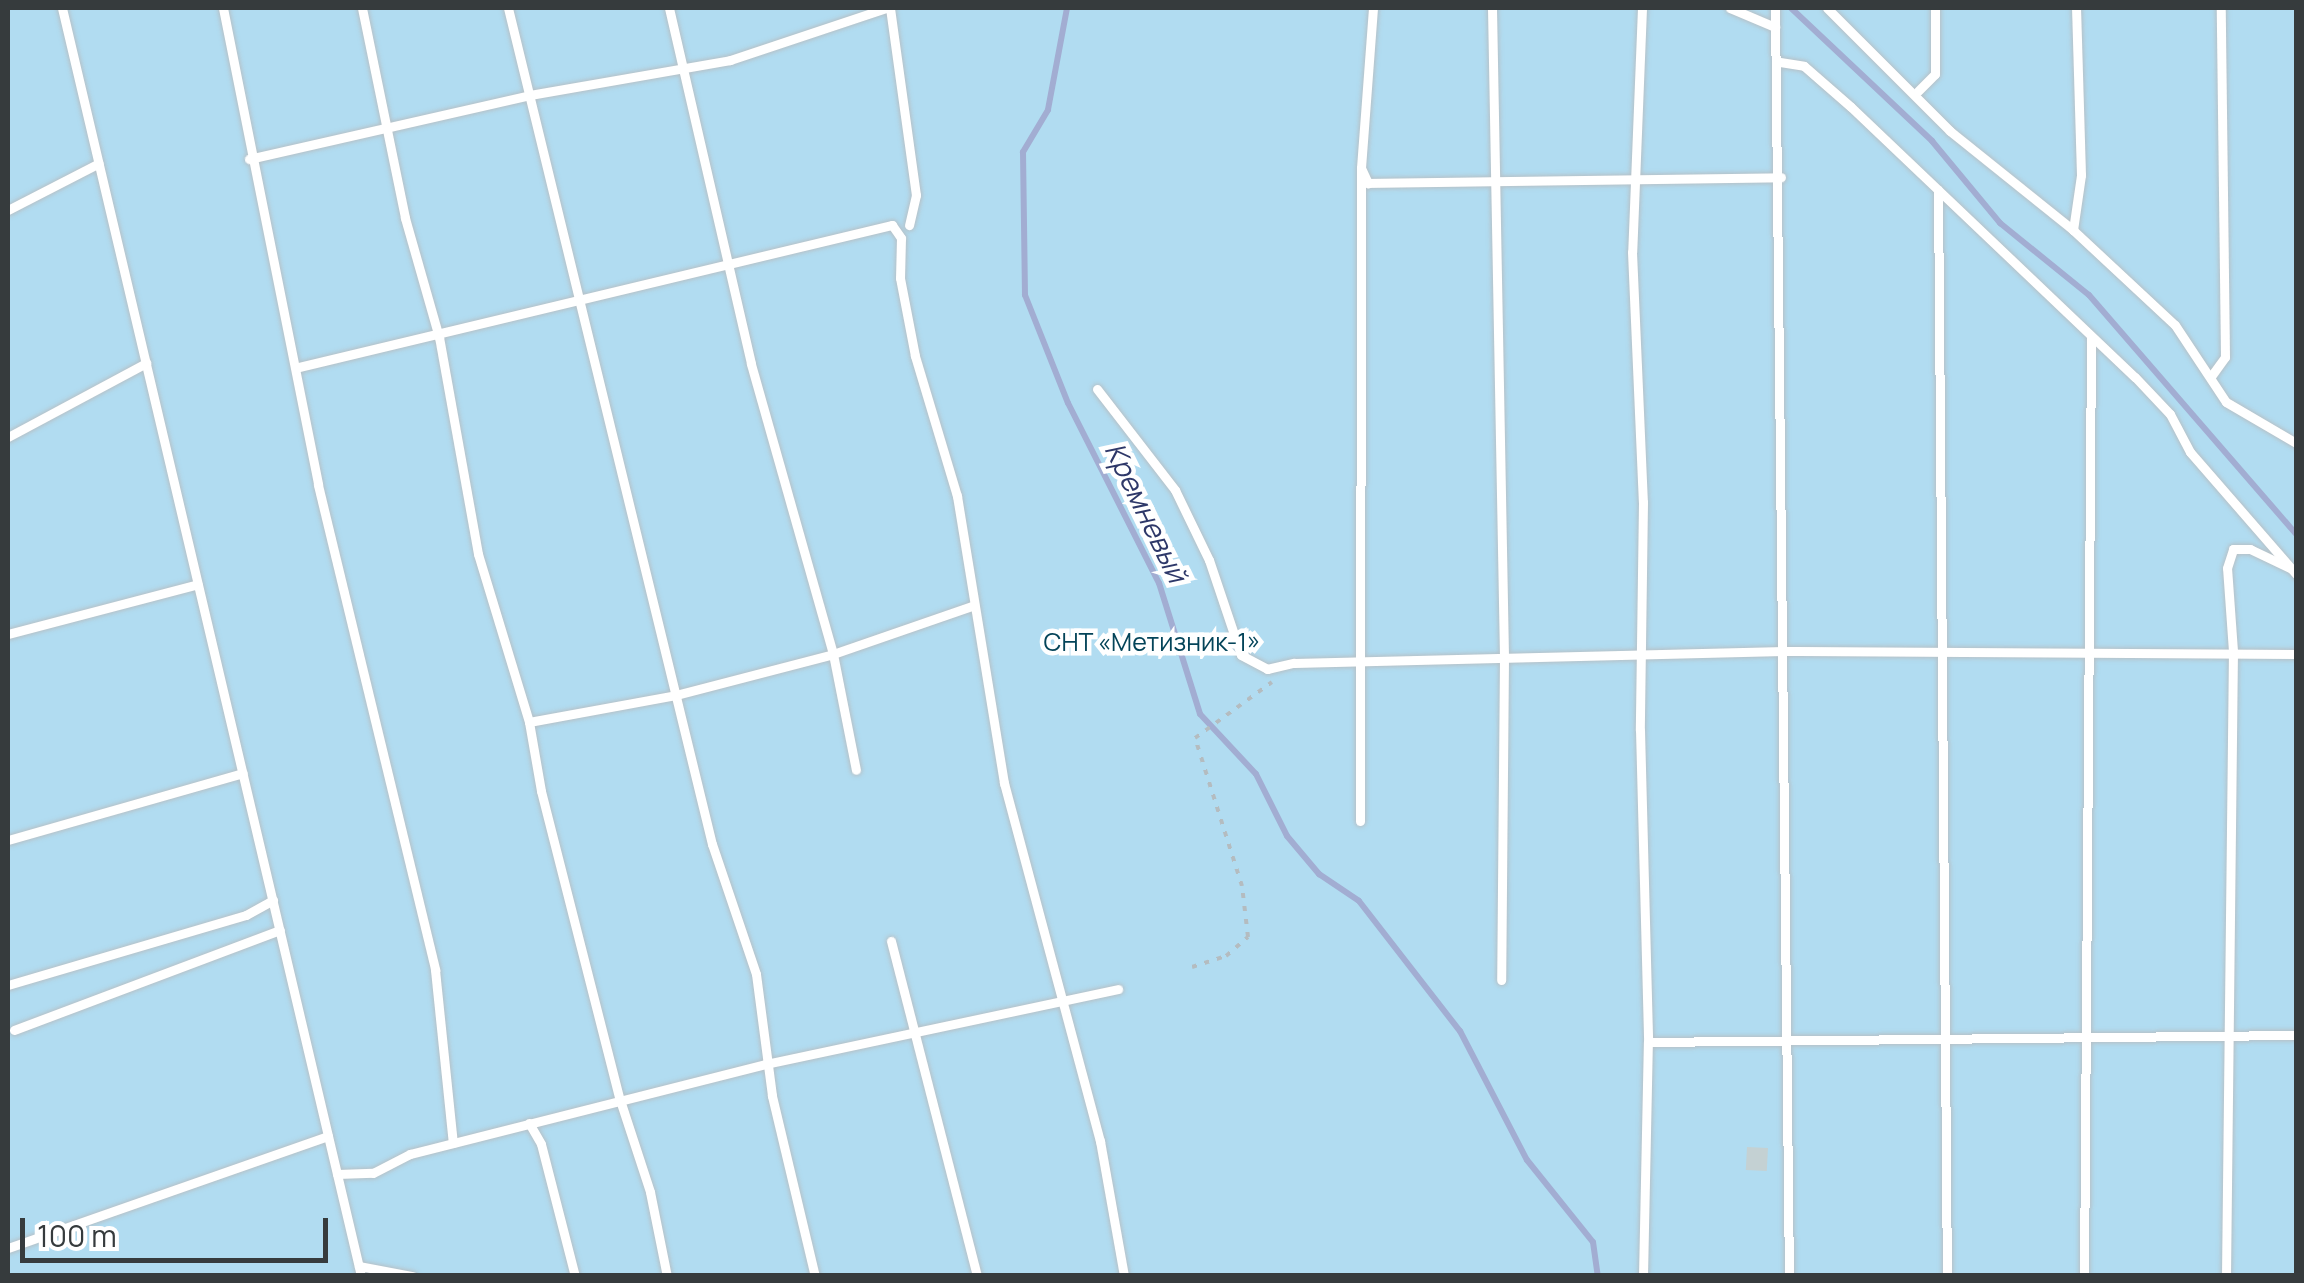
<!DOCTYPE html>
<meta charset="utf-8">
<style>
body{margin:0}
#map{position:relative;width:2304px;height:1283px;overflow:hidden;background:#f0f9fe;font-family:Manrope,sans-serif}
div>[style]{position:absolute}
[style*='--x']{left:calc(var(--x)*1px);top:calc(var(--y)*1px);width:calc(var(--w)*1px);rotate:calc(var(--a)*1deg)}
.green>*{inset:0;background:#b1dcf1;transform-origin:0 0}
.stream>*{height:6px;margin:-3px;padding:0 3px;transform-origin:3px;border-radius:3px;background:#a2add2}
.building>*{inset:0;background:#c4d1d3;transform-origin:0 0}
.path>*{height:4px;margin-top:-2px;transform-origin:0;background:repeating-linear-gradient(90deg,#b4bcc0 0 5px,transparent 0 13px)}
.roads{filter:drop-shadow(0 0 2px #b6c1c7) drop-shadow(0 0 2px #b6c1c7)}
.lane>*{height:9px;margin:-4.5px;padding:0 4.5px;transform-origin:4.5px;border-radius:4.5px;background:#fff}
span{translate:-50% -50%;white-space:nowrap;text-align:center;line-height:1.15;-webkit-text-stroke:9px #fff;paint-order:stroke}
.park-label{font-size:25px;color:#044459}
.water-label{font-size:28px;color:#2e3869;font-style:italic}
.frame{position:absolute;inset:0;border:10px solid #363b3d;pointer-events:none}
.scale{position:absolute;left:20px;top:1218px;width:308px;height:45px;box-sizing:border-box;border:5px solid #363b3d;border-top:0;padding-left:12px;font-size:30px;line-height:35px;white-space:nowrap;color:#363b3d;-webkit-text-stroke:8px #fff;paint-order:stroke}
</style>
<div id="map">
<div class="green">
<div style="left:8px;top:8px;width:2288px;height:1267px"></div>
</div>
<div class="stream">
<div style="--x:1067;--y:8;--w:104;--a:100.6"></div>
<div style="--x:1048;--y:110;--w:49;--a:120.8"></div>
<div style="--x:1023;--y:152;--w:143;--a:89.2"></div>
<div style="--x:1025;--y:295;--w:116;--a:68.3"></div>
<div style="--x:1068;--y:403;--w:202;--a:63.2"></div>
<div style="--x:1159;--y:583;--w:137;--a:72.6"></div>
<div style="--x:1200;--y:714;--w:82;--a:47"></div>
<div style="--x:1256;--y:774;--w:69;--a:63.4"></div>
<div style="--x:1287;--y:836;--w:50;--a:49.9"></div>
<div style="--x:1319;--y:874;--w:48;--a:34"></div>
<div style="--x:1359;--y:901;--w:165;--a:52.2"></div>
<div style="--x:1460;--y:1031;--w:145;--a:62.6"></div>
<div style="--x:1527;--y:1160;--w:105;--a:51.2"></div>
<div style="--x:1593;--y:1242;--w:34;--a:82"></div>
<div style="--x:1791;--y:8;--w:194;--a:43.3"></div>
<div style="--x:1932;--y:141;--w:107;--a:50.3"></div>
<div style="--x:2000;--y:223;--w:114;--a:39"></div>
<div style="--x:2089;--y:295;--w:316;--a:49.1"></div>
</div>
<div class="building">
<div style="left:1747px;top:1147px;width:21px;height:23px;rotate:3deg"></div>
</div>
<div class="path">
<div style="--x:1192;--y:967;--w:36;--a:-18"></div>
<div style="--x:1226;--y:956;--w:29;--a:-41"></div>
<div style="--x:1248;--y:937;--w:51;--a:-96.7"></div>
<div style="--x:1242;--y:886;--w:155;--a:-107.6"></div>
<div style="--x:1195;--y:738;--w:95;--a:-36"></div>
</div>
<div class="roads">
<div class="lane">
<div style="--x:62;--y:8;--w:1303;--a:76.73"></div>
<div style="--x:223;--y:8;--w:486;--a:78.7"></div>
<div style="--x:318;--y:485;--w:499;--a:76.4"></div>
<div style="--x:435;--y:970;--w:174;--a:84.1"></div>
<div style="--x:362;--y:8;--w:214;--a:78.4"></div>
<div style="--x:405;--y:218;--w:124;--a:74.1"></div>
<div style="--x:439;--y:337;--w:220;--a:79.8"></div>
<div style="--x:478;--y:554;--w:176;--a:73.1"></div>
<div style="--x:529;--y:722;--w:70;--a:80.1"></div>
<div style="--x:541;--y:791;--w:319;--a:75.7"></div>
<div style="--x:620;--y:1100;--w:97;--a:71.9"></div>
<div style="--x:650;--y:1192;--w:86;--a:78.6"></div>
<div style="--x:508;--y:8;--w:861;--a:76.29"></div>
<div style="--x:712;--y:844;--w:137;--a:71.3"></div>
<div style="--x:756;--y:974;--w:123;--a:82.5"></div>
<div style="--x:772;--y:1096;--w:185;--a:76.6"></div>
<div style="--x:669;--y:8;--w:365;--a:77"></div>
<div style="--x:751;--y:364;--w:301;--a:74.2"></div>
<div style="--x:833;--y:654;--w:118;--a:78.8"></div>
<div style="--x:890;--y:8;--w:189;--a:82.1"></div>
<div style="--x:916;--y:195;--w:31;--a:103"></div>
<div style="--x:1373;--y:8;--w:160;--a:94.3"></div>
<div style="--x:1361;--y:168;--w:17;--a:65"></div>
<div style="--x:1368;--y:183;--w:413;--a:-0.8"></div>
<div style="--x:1492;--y:8;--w:650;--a:88.94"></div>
<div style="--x:1504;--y:658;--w:322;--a:90.5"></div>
<div style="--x:1642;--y:8;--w:244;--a:92.3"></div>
<div style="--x:1632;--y:252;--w:250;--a:87.5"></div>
<div style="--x:1643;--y:502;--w:228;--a:90.8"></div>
<div style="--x:1640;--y:730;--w:312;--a:88.5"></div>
<div style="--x:1730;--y:8;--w:49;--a:22.9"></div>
<div style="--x:1775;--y:8;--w:1268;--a:89.37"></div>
<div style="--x:1827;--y:8;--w:174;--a:45"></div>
<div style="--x:1950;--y:131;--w:158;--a:38.8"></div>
<div style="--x:2073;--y:230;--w:139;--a:43"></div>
<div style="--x:2175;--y:325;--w:92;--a:56.5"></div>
<div style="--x:2226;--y:402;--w:81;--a:30.4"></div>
<div style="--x:1780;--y:62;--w:24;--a:9"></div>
<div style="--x:1804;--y:66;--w:62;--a:41.1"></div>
<div style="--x:1851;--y:107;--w:392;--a:43.6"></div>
<div style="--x:2135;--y:377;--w:51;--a:46.6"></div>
<div style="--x:2170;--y:414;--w:43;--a:62.2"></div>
<div style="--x:2190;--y:452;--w:162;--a:49"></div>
<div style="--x:1918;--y:91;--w:24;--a:-45"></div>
<div style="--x:1935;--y:74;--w:66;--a:-90"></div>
<div style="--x:249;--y:159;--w:288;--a:-12.8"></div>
<div style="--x:530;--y:95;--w:203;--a:-9.9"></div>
<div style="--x:730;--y:60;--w:164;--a:-18.4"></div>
<div style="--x:1938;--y:190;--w:1086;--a:89.53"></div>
<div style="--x:8;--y:210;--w:102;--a:-27.3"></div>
<div style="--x:2073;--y:230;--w:56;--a:-81.7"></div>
<div style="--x:2081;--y:175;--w:167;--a:-91.7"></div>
<div style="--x:299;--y:367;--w:610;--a:-13.47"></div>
<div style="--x:892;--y:225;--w:16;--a:55"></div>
<div style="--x:901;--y:238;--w:40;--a:91.4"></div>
<div style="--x:900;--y:278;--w:79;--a:79.1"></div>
<div style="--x:915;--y:356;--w:146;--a:73.3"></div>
<div style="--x:957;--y:496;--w:291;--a:80.7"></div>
<div style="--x:1004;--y:783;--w:371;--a:75"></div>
<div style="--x:1100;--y:1141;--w:137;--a:79.9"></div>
<div style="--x:2212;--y:375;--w:22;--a:-54"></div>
<div style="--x:2225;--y:357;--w:349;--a:-90.7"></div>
<div style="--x:1097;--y:389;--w:128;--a:52.3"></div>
<div style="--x:1175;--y:490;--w:78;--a:64.1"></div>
<div style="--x:1209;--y:560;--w:100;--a:71.4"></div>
<div style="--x:1241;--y:655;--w:30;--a:28"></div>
<div style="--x:1267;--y:669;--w:28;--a:-13"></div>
<div style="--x:1294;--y:663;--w:490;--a:-1.4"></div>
<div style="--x:1784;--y:651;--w:512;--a:0.34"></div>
<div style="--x:8;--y:437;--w:157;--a:-28.2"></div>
<div style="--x:8;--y:634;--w:196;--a:-14.7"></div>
<div style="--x:529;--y:722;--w:149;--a:-10.4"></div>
<div style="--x:676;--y:695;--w:162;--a:-14.6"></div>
<div style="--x:833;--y:654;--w:147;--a:-19.1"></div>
<div style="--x:1360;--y:821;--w:653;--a:-89.91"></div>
<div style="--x:8;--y:840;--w:244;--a:-15.9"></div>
<div style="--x:891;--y:941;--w:346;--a:75.6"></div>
<div style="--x:8;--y:985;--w:248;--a:-16.4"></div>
<div style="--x:246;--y:915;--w:31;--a:-29"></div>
<div style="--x:14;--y:1030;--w:284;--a:-20.6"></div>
<div style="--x:529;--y:1123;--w:24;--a:60"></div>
<div style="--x:541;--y:1144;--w:136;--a:75.6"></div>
<div style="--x:337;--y:1174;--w:36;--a:-2"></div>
<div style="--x:373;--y:1173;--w:42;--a:-27.2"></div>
<div style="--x:410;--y:1154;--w:367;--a:-14.2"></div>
<div style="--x:766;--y:1064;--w:360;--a:-12"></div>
<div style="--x:8;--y:1248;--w:339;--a:-19.3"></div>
<div style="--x:359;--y:1266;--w:54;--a:10.7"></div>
<div style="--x:1643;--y:1276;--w:234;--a:-88.8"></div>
<div style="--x:1648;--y:1042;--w:648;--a:-0.62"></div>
<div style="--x:2084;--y:1276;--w:938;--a:-89.57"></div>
<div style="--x:2226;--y:1276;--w:625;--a:-89.36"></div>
<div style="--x:2233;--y:651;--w:83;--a:-94.1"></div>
<div style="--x:2227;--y:568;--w:20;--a:-72"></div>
<div style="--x:2233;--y:549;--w:17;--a:0"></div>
<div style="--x:2250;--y:549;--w:47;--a:25.5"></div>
</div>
</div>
<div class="park-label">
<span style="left:1152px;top:642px">СНТ «Метизник-1»</span>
</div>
<div class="water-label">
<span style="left:1147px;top:512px;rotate:64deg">Кремневый</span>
</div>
<div class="frame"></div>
<div class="scale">100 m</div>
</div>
